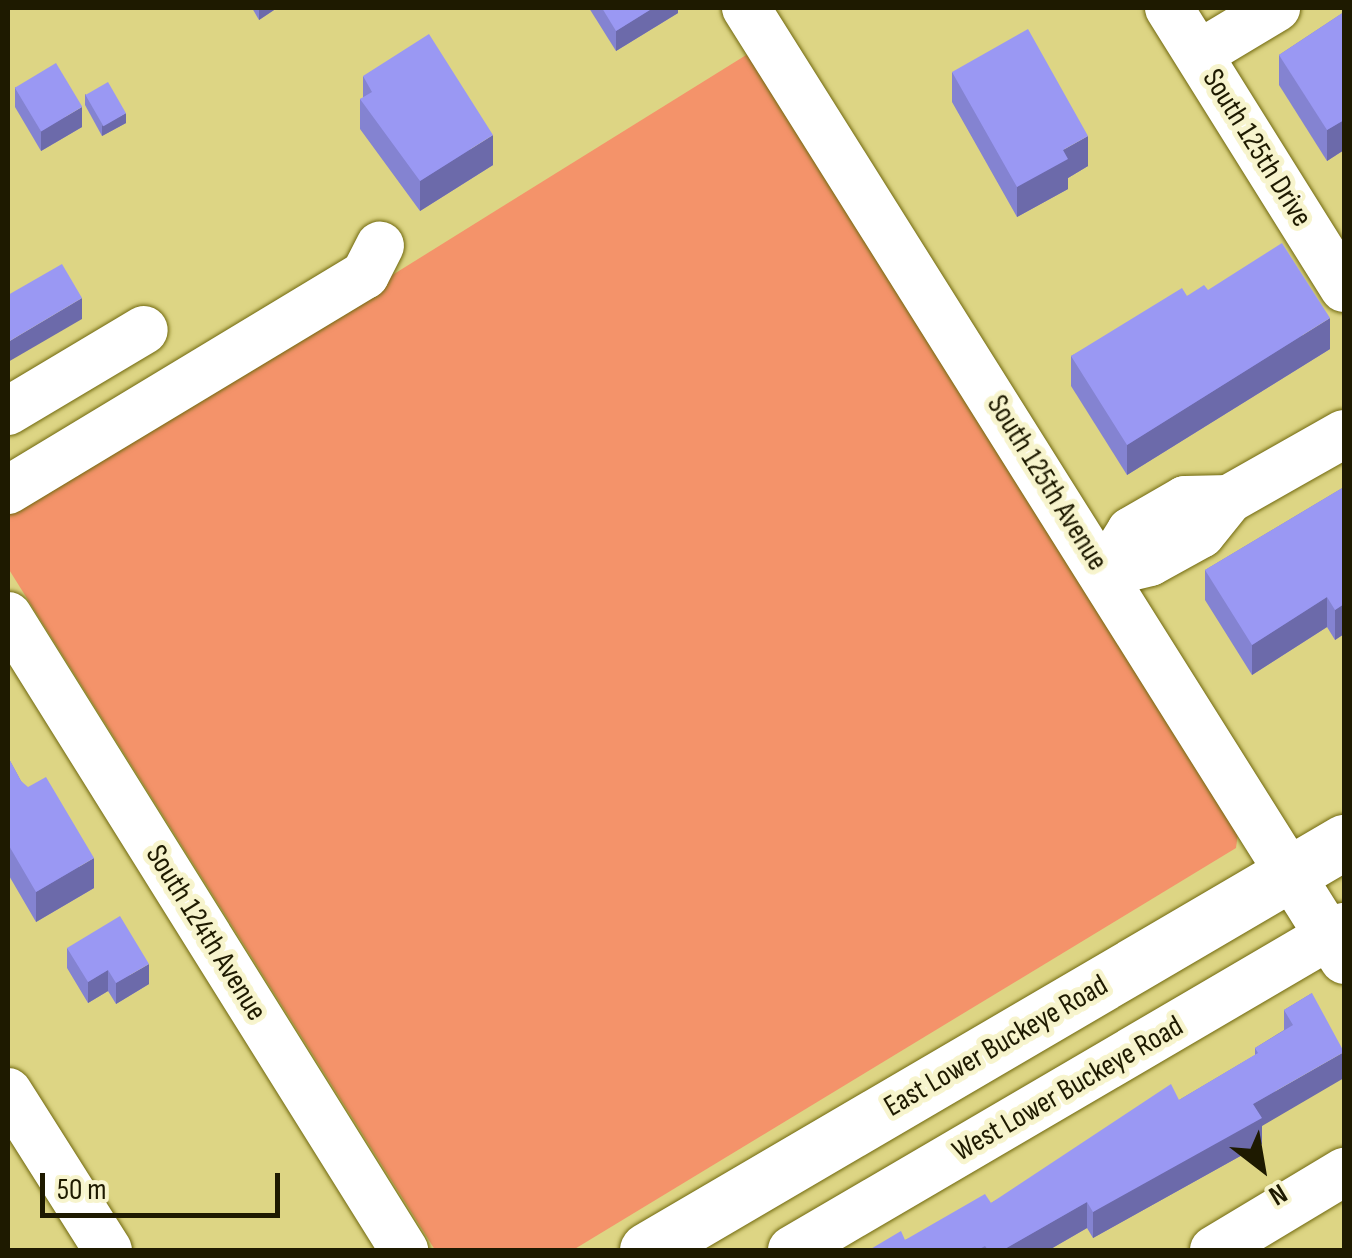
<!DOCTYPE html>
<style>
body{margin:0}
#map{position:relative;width:1352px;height:1258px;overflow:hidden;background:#ddd584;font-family:"Sofia Sans Condensed",sans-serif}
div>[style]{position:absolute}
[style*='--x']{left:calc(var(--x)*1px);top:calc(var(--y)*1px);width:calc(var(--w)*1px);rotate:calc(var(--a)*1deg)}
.green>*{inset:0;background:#f4936a}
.roads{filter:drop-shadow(0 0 2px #70680d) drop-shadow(0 0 2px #70680d)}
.minor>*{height:48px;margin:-24px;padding:0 24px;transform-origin:24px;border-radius:24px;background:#fff}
.major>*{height:55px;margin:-27.5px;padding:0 27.5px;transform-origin:27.5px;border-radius:27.5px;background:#fff}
.wall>*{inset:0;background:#8483d1}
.shaded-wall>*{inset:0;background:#6c6aaa}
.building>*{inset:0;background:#9a98f3;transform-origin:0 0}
span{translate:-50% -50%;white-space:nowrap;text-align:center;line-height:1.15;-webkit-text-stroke:10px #f7f4cd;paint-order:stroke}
.street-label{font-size:30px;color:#1e1a00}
.frame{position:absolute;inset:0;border:10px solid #1e1a00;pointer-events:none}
.north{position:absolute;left:1212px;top:1118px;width:100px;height:100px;-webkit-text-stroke:8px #f7f4cd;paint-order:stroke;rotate:149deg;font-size:28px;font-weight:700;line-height:40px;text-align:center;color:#1e1a00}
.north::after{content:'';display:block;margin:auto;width:35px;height:45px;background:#1e1a00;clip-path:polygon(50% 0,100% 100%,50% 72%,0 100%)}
.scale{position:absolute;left:40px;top:1173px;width:240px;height:45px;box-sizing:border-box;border:5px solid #1e1a00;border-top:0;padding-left:12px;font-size:30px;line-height:35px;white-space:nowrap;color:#1e1a00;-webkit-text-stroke:8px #f7f4cd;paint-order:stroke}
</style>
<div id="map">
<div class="green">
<div style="clip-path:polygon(751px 52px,1238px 833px,1236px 848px,573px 1250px,435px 1250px,8px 568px,8px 514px)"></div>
</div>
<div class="roads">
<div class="minor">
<div style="--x:746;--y:8;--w:1124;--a:57.86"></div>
<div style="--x:1169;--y:8;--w:330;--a:58"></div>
<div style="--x:1199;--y:54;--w:90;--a:-30.9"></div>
<div style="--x:8;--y:411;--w:158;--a:-30.8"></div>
<div style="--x:8;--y:490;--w:417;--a:-31.1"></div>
<div style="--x:365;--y:275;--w:33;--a:-63"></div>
<div style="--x:1105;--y:573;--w:46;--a:-13.7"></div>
<div style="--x:1150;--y:562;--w:58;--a:-28.8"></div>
<div style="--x:1201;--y:534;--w:45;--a:-51.3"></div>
<div style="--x:1229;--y:499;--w:132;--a:-29.5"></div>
<div style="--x:1105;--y:573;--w:49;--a:-58.2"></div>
<div style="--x:1131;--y:531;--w:62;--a:-29.9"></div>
<div style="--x:1185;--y:500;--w:44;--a:-1.3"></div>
<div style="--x:8;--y:616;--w:748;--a:58.01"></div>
<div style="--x:8;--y:1092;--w:187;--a:57.7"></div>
<div style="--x:792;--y:1250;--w:640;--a:-30.33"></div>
<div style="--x:1214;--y:1250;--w:152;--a:-31"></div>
</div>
<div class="major">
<div style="--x:647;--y:1250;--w:808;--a:-30.34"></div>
</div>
</div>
<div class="wall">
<div style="clip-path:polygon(252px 8px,277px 8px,259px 20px)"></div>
<div style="clip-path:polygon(589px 8px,678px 8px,678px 13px,616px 51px)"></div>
<div style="clip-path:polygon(1344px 12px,1344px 150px,1327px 161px,1279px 85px,1279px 55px)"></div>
<div style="clip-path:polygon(952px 72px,1088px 166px,1068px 178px,1068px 189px,1017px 217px,952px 102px)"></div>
<div style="clip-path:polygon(363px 76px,493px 165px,420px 211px,360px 129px,360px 99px,363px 98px)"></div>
<div style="clip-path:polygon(15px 87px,82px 127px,41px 151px,15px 107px)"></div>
<div style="clip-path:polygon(85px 94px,126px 123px,102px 136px,85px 105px)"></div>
<div style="clip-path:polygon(1208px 290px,1330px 349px,1127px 475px,1071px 386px,1071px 356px,1187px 296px)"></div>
<div style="clip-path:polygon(1344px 487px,1344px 634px,1335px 640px,1327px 627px,1252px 675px,1205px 600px,1205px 570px)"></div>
<div style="clip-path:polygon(8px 757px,21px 781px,94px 888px,36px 922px,8px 874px)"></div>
<div style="clip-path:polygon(67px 948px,149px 984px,116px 1004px,108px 991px,88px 1003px,67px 968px)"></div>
<div style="clip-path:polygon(1312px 993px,1262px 1126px,1262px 1144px,1093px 1238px,1087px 1228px,1049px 1250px,869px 1250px,905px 1240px,991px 1203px,1179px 1100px,1255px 1055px,1255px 1048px,1284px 1030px,1284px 1010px)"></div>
</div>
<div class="shaded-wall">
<div style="clip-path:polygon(259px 8px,277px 8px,259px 20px)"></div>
<div style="clip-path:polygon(653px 8px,678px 8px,678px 13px,616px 51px,616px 31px)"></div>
<div style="clip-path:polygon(82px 107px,82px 127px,41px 151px,41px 131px)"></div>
<div style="clip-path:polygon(126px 113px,126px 123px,102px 136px,102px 126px)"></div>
<div style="clip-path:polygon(1344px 120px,1344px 150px,1327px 161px,1327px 130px)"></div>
<div style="clip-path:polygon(493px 135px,493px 165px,420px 211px,420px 181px)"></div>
<div style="clip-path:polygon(1088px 136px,1088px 166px,1068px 178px,1068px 189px,1017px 217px,1017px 187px,1063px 150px)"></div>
<div style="clip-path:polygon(82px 298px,82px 319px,8px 362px,8px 342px)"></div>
<div style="clip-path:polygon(1330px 318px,1330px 349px,1127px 475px,1127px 445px)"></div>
<div style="clip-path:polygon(1327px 597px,1327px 627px,1252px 675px,1252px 645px)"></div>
<div style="clip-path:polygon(1344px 604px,1344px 634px,1335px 640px,1335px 610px)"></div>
<div style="clip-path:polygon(94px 858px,94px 888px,36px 922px,36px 892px)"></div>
<div style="clip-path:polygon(149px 964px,149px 984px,116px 1004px,116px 983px)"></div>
<div style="clip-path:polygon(108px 970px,108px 991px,88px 1003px,88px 982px)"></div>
<div style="clip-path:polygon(1344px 1052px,1344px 1078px,1262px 1126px,1262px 1144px,1093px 1238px,1093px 1212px,1253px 1104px)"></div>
<div style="clip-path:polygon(1087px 1202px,1087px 1228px,1049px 1250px,1003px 1250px)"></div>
</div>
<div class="building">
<div style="clip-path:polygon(602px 8px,653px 8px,616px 31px)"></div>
<div style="clip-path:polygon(1344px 12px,1344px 120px,1327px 130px,1279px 55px)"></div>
<div style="clip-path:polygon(1028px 29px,1088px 136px,1063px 150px,1068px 159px,1017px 187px,952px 72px)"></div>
<div style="clip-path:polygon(429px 34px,493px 135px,420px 181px,360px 99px,372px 92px,363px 76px)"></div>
<div style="left:56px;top:63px;width:51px;height:48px;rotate:59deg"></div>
<div style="left:108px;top:82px;width:36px;height:26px;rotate:60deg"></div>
<div style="clip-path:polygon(1282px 243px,1330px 318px,1127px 445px,1071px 356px,1182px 288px,1187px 296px,1204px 285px,1208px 290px)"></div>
<div style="clip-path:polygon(62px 264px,82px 298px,8px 342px,8px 295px)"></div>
<div style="clip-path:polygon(1344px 487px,1344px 604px,1335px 610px,1327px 597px,1252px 645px,1205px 570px)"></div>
<div style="clip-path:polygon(8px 757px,21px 781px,28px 787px,46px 777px,94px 858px,36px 892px,8px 844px)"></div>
<div style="clip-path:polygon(120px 916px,149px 964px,116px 983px,108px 970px,88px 982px,67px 948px)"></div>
<div style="clip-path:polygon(1312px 993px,1344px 1052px,1253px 1104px,1262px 1118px,1093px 1212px,1087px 1202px,1003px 1250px,988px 1250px,985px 1246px,978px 1250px,869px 1250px,901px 1231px,905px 1240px,985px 1194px,991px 1203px,1171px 1084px,1179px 1100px,1258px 1053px,1255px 1048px,1293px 1025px,1284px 1010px)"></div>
</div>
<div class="street-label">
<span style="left:1257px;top:148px;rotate:58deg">South 125th Drive</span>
<span style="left:1047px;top:483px;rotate:58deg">South 125th Avenue</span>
<span style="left:206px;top:933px;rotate:58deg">South 124th Avenue</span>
<span style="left:996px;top:1046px;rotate:-30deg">East Lower Buckeye Road</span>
<span style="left:1068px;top:1089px;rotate:-30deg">West Lower Buckeye Road</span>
</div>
<div class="frame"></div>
<div class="north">N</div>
<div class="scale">50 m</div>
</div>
